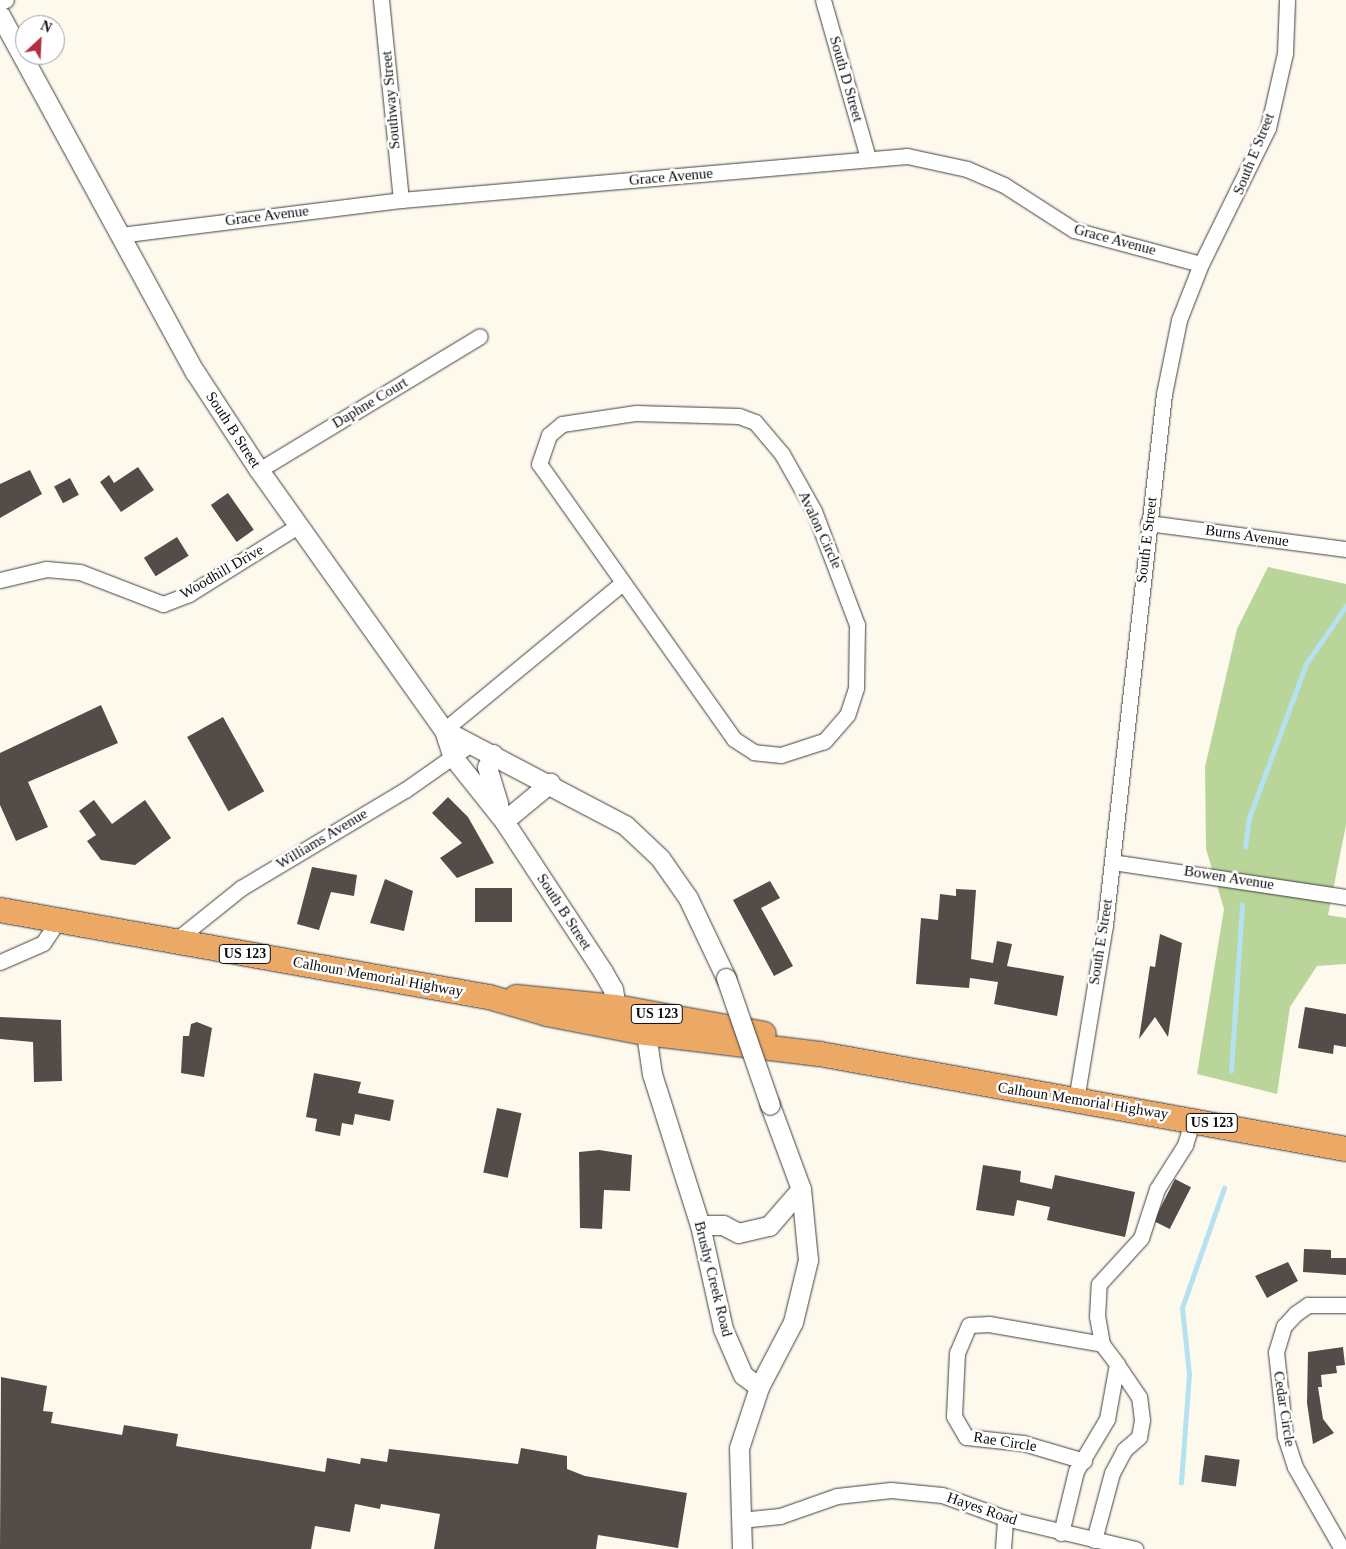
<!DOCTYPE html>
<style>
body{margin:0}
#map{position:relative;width:1346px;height:1549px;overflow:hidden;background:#fef9ed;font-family:"Times New Roman",serif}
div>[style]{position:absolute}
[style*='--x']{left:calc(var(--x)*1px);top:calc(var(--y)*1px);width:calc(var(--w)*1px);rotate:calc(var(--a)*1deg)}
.forest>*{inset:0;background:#bad599}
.stream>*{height:4.5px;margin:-2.25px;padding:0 2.25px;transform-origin:2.25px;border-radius:2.25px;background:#b5e1f1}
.building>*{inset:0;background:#544c49;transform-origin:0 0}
.roads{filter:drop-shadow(0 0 1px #3f3f3f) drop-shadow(0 0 1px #3f3f3f)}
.minor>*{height:15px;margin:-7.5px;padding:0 7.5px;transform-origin:7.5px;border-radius:7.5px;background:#fff}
.tertiary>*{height:19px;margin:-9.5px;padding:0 9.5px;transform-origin:9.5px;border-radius:9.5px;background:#fff}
.trunk>*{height:24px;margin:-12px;padding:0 12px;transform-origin:12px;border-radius:12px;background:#eca965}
.bridges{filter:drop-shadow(0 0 1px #3f3f3f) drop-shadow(0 0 1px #3f3f3f)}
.tertiary-bridge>*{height:19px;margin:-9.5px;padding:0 9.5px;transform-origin:9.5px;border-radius:9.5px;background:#fff}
span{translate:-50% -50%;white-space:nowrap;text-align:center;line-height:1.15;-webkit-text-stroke:5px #fff;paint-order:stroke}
.shield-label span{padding:1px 4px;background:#fff;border:1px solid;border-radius:4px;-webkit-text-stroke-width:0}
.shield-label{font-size:14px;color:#0c0c0c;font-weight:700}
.street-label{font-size:15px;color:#0c0c0c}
.north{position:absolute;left:15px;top:15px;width:50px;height:50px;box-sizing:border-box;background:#fff;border:1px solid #9e9e9e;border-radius:50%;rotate:25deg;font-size:14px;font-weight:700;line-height:20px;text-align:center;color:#0c0c0c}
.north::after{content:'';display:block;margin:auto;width:18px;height:22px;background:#b22e42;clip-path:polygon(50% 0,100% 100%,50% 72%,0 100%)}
</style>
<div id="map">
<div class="forest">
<div style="clip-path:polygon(1268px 567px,1346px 584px,1346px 825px,1328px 915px,1346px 918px,1346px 964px,1317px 966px,1290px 1007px,1277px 1094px,1197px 1074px,1224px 909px,1206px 849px,1205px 767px,1237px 629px)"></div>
</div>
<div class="stream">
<div style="--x:1245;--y:847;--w:29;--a:-82"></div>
<div style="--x:1249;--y:818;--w:164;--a:-69.7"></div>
<div style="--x:1306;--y:664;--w:70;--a:-55.4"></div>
<div style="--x:1231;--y:1071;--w:166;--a:-86.2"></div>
<div style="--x:1181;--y:1483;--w:109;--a:-85.8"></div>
<div style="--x:1189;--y:1374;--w:66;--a:-96.1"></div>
<div style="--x:1182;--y:1308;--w:127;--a:-70.7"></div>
</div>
<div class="building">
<div style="clip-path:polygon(138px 467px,154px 490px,121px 512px,100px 482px,109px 475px,114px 483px)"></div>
<div style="clip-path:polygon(30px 470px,42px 494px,0 518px,0 484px)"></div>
<div style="left:70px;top:478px;width:19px;height:18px;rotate:62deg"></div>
<div style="left:228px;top:493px;width:45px;height:21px;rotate:55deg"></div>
<div style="left:177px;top:537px;width:22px;height:39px;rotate:58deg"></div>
<div style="clip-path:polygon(101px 705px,118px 743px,28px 782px,48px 827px,16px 841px,0 805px,0 753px)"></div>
<div style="left:223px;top:717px;width:85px;height:41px;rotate:61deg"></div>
<div style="clip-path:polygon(448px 797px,468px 817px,494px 863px,457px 878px,440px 858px,462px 843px,432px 813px)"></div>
<div style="clip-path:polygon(94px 800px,112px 824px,145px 800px,171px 838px,135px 865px,101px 860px,87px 841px,96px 835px,79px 811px)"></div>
<div style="clip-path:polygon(312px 867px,357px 875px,354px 896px,331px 892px,319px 930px,297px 924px)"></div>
<div style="clip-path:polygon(385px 879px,413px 891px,404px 931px,370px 923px)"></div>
<div style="clip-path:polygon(770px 881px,780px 898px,761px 908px,793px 966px,774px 976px,733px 900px)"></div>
<div style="left:475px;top:888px;width:37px;height:34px"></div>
<div style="clip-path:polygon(956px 889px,976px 890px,971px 959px,993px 963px,997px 941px,1012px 944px,1007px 966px,1064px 976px,1057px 1016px,994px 1004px,998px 982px,970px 978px,969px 988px,916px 984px,921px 918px,938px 920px,940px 894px,956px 896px)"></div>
<div style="clip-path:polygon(1160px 934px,1182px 943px,1168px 1037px,1155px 1017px,1139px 1039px,1150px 966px,1155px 967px)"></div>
<div style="clip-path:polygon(1305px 1007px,1346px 1014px,1346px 1047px,1334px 1045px,1333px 1054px,1298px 1048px)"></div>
<div style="clip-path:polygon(0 1017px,61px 1020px,62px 1081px,34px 1082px,33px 1042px,0 1039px)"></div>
<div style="clip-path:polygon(197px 1022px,212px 1028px,204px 1077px,181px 1073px,183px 1036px,189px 1036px,191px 1024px)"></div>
<div style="clip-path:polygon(314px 1073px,361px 1082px,358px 1093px,394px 1100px,390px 1121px,355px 1114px,353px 1125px,342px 1123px,340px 1136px,315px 1131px,317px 1119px,306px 1117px)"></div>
<div style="left:497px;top:1108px;width:25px;height:66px;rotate:12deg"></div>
<div style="clip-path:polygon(599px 1150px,632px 1155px,630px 1191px,604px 1190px,602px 1229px,580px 1228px,579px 1152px)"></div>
<div style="clip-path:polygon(983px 1165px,1021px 1171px,1020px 1182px,1052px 1189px,1055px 1175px,1135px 1192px,1125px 1237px,1047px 1220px,1050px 1207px,1017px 1200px,1014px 1216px,976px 1210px)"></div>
<div style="left:1175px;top:1179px;width:18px;height:47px;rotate:27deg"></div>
<div style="clip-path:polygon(1304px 1249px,1331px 1250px,1331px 1258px,1346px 1258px,1346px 1275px,1303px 1272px)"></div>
<div style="clip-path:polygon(1288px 1262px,1298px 1281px,1267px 1298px,1255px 1276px)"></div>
<div style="clip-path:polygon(1343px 1347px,1345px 1365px,1336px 1366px,1337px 1373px,1321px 1375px,1322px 1387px,1318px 1387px,1323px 1419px,1334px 1433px,1313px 1444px,1307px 1403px,1308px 1352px)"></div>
<div style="clip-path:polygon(1px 1377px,47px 1386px,43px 1411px,53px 1412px,51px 1423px,122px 1435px,124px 1425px,178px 1434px,176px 1446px,325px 1472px,327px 1458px,360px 1464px,361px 1458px,387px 1462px,389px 1449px,518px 1464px,521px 1448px,567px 1456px,567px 1469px,585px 1476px,687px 1493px,678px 1548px,598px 1535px,596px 1549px,434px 1549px,440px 1514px,381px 1504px,380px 1509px,355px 1504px,350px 1532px,315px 1526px,311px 1549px,0 1549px)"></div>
<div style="left:1205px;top:1455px;width:35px;height:27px;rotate:8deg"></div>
</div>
<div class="roads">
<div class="minor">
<div style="--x:381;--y:0;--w:201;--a:84.3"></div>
<div style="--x:823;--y:0;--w:164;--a:74.1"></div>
<div style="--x:0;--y:1;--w:6;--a:-9"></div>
<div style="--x:120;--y:235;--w:283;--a:-7.1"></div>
<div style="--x:401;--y:200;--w:508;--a:-4.97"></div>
<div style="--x:907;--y:156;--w:61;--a:12.2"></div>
<div style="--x:967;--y:169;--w:40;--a:23.4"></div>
<div style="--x:1004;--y:185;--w:83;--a:32.7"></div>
<div style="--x:1074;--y:230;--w:131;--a:15"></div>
<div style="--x:636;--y:413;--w:103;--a:1.7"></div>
<div style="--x:739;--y:416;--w:17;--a:21"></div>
<div style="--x:755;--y:422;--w:42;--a:49.8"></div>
<div style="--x:782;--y:454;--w:65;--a:60.7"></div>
<div style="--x:814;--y:511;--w:122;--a:69.3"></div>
<div style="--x:857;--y:625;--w:63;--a:90.9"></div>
<div style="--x:856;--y:688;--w:28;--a:108"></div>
<div style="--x:847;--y:715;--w:35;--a:131"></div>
<div style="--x:824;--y:741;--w:45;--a:162"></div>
<div style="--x:781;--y:755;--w:27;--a:-174"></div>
<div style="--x:754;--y:752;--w:24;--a:-147"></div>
<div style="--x:734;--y:739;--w:337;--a:-125.3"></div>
<div style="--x:539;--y:464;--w:31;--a:-71"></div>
<div style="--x:549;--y:435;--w:17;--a:-40"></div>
<div style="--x:562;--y:424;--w:75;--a:-8.5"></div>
<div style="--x:259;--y:470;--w:258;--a:-31.2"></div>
<div style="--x:1148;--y:523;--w:200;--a:7.5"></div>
<div style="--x:0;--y:580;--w:47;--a:-13.4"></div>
<div style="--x:46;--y:569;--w:34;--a:5"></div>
<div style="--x:80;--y:572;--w:89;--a:21.1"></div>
<div style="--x:163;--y:604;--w:28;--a:-21"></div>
<div style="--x:189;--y:594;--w:128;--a:-32"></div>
<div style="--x:444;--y:730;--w:229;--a:-39.5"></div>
<div style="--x:1112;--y:862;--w:237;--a:8.5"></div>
<div style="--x:175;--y:941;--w:85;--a:-38.8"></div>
<div style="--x:241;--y:888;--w:191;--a:-30.9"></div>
<div style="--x:405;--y:790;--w:82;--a:-35"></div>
<div style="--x:0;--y:962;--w:47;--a:-23.8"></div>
<div style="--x:43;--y:943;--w:27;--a:-56"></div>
<div style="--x:1076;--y:1100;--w:177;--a:-80.6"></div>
<div style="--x:1105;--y:925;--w:534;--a:-83.66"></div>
<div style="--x:1164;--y:394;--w:76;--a:-78.5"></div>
<div style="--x:1179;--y:320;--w:60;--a:-68.6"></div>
<div style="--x:1201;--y:264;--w:152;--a:-63.8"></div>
<div style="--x:1268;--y:128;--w:77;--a:-77.2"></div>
<div style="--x:1285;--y:53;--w:53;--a:-87.8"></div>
<div style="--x:1084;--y:1461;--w:64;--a:-163.6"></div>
<div style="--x:1023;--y:1443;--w:57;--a:-174"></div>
<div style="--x:966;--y:1437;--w:24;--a:-120"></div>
<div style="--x:954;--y:1416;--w:63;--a:-87.3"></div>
<div style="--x:957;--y:1353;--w:30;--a:-67"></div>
<div style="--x:969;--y:1325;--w:20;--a:-3"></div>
<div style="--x:989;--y:1324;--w:115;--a:10"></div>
<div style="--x:740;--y:1520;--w:40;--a:-5.7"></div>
<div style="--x:780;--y:1516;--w:60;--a:-19.3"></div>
<div style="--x:837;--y:1496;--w:54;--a:-6.3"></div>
<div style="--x:891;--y:1490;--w:51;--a:5.6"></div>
<div style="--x:942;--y:1495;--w:67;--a:20.1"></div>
<div style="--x:1005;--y:1518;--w:134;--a:13.4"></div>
<div style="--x:1061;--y:1533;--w:64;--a:-76.4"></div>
<div style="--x:1076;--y:1471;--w:61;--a:-59.2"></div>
<div style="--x:1107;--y:1419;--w:56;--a:-79.7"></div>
<div style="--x:1117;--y:1364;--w:25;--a:-127"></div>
<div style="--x:1102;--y:1344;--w:27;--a:-100"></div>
<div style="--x:1097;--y:1317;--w:33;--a:-87"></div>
<div style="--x:1099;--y:1284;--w:62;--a:-47.6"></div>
<div style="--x:1141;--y:1238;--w:52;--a:-71.9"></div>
<div style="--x:1157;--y:1189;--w:52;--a:-57.5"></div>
<div style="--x:1185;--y:1145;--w:27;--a:-73"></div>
<div style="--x:1094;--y:1540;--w:69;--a:-75"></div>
<div style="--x:1112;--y:1473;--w:26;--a:-62"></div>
<div style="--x:1124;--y:1450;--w:20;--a:-41"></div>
<div style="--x:1139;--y:1437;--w:17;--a:-80"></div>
<div style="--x:1142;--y:1420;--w:23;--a:-97"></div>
<div style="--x:1139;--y:1397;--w:40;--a:-124"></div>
<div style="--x:1003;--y:1549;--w:31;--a:-86"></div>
<div style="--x:1342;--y:1549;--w:95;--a:-119.8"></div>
<div style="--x:1295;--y:1467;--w:33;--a:-108"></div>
<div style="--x:1285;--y:1436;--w:84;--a:-96.1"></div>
<div style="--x:1276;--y:1352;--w:27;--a:-73"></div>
<div style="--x:1284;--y:1326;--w:16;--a:-47"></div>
<div style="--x:1295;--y:1314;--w:16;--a:-35"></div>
<div style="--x:1308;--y:1305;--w:38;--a:0"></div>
</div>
<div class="tertiary">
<div style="--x:0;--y:15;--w:407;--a:61.4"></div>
<div style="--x:195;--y:372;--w:117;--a:56.9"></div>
<div style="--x:259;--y:470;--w:319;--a:54.6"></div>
<div style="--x:444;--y:730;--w:28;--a:72"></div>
<div style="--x:453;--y:757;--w:82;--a:51.4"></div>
<div style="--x:504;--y:821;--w:181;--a:56.7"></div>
<div style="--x:603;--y:972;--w:20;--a:60"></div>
<div style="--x:613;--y:989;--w:18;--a:81"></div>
<div style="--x:444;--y:730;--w:204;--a:27.7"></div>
<div style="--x:625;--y:825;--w:48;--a:43.3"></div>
<div style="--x:660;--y:858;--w:49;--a:55"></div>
<div style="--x:688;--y:898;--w:89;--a:64.6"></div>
<div style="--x:493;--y:754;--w:14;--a:115"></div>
<div style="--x:487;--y:767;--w:39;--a:73"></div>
<div style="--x:504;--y:821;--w:60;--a:-39.6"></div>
<div style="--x:646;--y:1033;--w:41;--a:81.7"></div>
<div style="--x:652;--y:1074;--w:158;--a:72.4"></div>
<div style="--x:700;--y:1225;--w:107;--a:77.5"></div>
<div style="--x:723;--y:1329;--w:50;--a:66.5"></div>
<div style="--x:743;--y:1375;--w:20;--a:37"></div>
<div style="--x:700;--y:1225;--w:23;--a:0"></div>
<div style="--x:723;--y:1225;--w:17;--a:28"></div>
<div style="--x:738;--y:1233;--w:32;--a:-13"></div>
<div style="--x:769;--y:1226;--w:49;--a:-49.1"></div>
<div style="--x:742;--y:1549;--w:101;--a:-91.7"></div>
<div style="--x:739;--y:1448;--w:64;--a:-71.8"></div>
<div style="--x:759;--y:1387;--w:73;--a:-62.4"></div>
<div style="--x:793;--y:1322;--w:64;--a:-76.4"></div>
<div style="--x:808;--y:1260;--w:71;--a:-95.6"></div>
<div style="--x:801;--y:1189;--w:90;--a:-110.3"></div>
</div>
<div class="trunk">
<div style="--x:0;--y:910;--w:497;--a:10.1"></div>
<div style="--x:489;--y:997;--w:60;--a:16.3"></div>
<div style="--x:547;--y:1014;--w:101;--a:10.9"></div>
<div style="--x:646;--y:1033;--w:175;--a:6.9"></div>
<div style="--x:820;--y:1054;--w:535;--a:10.24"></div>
<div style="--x:516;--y:997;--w:100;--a:5.7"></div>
<div style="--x:616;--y:1007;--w:150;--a:10.3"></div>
</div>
</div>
<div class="bridges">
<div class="tertiary-bridge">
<div style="--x:726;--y:978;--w:134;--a:70.9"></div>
</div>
</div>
<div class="shield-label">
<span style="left:245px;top:954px">US 123</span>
<span style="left:657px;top:1014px">US 123</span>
<span style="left:1212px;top:1123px">US 123</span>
</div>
<div class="street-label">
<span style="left:846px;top:79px;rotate:74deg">South D Street</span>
<span style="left:391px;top:100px;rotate:-95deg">Southway Street</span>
<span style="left:1254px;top:154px;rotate:-68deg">South E Street</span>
<span style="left:671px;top:177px;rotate:-5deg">Grace Avenue</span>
<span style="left:267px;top:216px;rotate:-7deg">Grace Avenue</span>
<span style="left:1115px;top:240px;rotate:15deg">Grace Avenue</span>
<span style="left:370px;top:403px;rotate:-31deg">Daphne Court</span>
<span style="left:233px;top:430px;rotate:57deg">South B Street</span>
<span style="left:820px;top:530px;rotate:65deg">Avalon Circle</span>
<span style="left:1247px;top:536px;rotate:8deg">Burns Avenue</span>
<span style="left:1147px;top:540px;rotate:-83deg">South E Street</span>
<span style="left:222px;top:572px;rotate:-30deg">Woodhill Drive</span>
<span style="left:322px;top:839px;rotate:-31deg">Williams Avenue</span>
<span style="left:1229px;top:878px;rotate:9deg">Bowen Avenue</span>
<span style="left:564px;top:912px;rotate:57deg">South B Street</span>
<span style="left:1101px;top:942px;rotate:-81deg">South E Street</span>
<span style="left:378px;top:977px;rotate:10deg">Calhoun Memorial Highway</span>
<span style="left:1083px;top:1101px;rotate:9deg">Calhoun Memorial Highway</span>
<span style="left:713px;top:1279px;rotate:76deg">Brushy Creek Road</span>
<span style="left:1284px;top:1409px;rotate:81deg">Cedar Circle</span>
<span style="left:1005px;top:1442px;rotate:9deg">Rae Circle</span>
<span style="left:982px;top:1509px;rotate:19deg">Hayes Road</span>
</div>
<div class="north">N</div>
</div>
